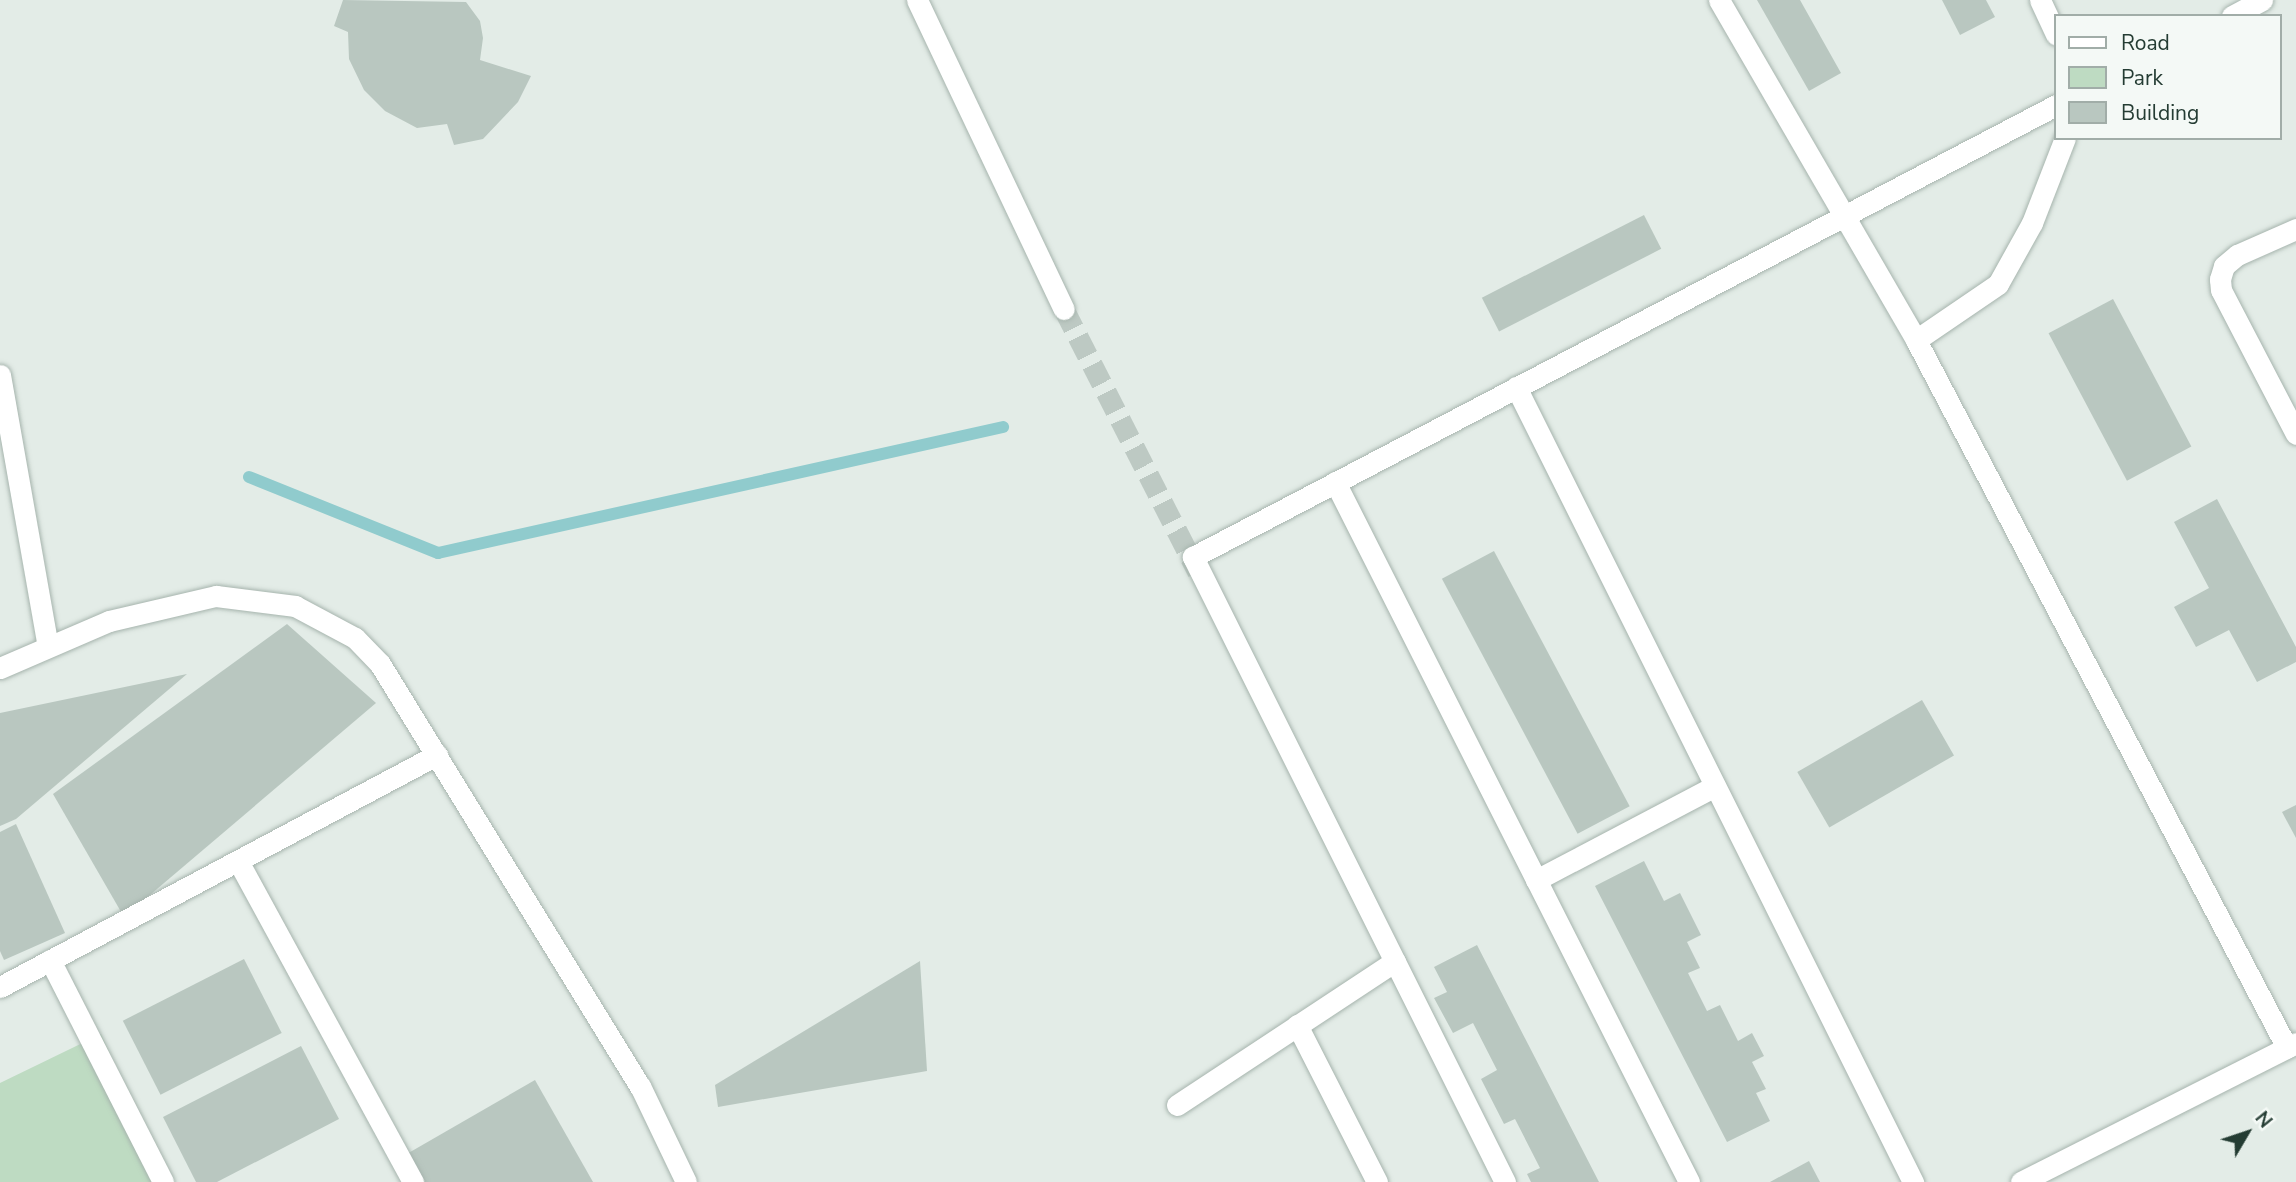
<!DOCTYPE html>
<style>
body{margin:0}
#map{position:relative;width:2296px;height:1182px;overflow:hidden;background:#e3ece7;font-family:"Nunito Sans",sans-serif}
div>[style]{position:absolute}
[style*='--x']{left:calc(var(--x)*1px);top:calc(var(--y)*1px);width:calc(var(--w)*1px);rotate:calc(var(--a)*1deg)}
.green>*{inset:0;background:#bedbc2}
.stream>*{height:12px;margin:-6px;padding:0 6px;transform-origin:6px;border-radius:6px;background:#90cbcd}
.building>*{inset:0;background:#b9c7c0;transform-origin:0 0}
.minor-tunnel>*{height:21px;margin-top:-10.5px;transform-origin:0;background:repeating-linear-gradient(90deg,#bdc9c3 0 21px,transparent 0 31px)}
.roads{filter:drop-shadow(0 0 2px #a6b4ad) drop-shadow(0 0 2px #a6b4ad)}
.minor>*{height:21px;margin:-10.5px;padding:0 10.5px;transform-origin:10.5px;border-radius:10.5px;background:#fff}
span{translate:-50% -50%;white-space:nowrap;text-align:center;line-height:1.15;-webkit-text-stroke:7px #f4f9f6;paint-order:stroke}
.legend{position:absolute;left:2054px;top:14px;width:228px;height:126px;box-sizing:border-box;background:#f4f9f6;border:2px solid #a1ada8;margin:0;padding:9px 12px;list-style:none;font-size:21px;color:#243c33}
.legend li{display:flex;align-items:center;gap:14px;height:35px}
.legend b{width:35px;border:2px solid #a1ada8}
.north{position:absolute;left:2212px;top:1098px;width:70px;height:70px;-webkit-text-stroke:5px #f4f9f6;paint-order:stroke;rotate:51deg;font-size:19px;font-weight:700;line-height:28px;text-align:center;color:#243c33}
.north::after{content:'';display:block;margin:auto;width:24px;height:32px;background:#243c33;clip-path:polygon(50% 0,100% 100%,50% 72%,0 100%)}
</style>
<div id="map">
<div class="green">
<div style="clip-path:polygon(101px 1034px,168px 1182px,0 1182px,0 1083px)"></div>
</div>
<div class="stream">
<div style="--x:249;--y:477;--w:204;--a:21.9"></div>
<div style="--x:438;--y:553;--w:579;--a:-12.57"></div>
</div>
<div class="building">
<div style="clip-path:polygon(343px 0,466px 2px,480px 21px,483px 38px,480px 60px,531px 76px,518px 102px,483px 139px,454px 145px,447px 124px,417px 128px,385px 111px,364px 90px,349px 59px,348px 32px,334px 26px)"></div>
<div style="clip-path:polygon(1757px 0,1800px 0,1841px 73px,1809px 91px)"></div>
<div style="clip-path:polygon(1942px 0,1986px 0,1995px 17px,1960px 35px)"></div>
<div style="left:1644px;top:215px;width:38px;height:182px;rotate:63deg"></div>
<div style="left:2113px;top:299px;width:167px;height:73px;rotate:62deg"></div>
<div style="clip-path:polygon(2217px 499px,2296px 647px,2296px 662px,2257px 682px,2229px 630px,2196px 647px,2174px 607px,2209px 588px,2174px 522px)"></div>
<div style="left:1494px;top:551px;width:289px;height:59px;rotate:62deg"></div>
<div style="clip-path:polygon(287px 624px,376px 703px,124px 917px,53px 794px)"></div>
<div style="clip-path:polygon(187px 674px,16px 819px,0 826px,0 713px)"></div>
<div style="left:1922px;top:700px;width:64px;height:144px;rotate:60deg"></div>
<div style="clip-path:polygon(2296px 805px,2296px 838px,2282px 812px)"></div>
<div style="clip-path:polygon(16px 824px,65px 933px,4px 960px,0 951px,0 832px)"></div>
<div style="clip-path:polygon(1644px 861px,1664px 901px,1680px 893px,1701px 935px,1687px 942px,1700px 968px,1688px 973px,1707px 1011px,1720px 1005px,1738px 1041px,1752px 1033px,1764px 1056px,1752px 1062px,1766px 1089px,1756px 1093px,1770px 1121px,1727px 1142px,1595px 886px)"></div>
<div style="clip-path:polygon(1477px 945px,1599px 1182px,1531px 1182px,1527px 1174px,1540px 1168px,1515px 1119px,1504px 1124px,1481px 1079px,1497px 1070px,1473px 1023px,1453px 1033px,1434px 998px,1447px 992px,1434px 967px)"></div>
<div style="left:244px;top:959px;width:83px;height:136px;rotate:63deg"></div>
<div style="clip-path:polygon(920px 961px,927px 1071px,718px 1107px,715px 1085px)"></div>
<div style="clip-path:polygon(301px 1046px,339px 1119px,217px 1182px,196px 1182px,163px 1117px)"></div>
<div style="clip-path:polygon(535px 1080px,593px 1182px,420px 1182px,405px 1155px)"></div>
<div style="clip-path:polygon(1809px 1161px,1820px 1182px,1770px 1182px)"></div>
</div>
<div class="minor-tunnel">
<div style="--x:1064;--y:309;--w:295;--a:63"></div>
</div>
<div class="roads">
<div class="minor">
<div style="--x:917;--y:0;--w:342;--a:64.6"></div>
<div style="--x:1719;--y:0;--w:393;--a:59.9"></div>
<div style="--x:1916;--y:340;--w:799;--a:62.34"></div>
<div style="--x:2040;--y:0;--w:38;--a:65"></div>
<div style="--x:2232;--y:16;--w:34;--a:-28"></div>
<div style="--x:2296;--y:229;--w:64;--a:156.2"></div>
<div style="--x:2237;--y:255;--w:17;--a:140"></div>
<div style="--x:2224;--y:266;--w:14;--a:107"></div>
<div style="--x:2220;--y:279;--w:11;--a:85"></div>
<div style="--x:2221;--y:290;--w:162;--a:62.5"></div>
<div style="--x:1916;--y:340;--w:99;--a:-34.3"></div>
<div style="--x:1998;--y:284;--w:70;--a:-60.9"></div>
<div style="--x:2032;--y:223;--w:91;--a:-68.8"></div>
<div style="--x:0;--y:375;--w:275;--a:80"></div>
<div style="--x:1516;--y:387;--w:889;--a:63.46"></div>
<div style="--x:1335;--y:482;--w:784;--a:63.17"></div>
<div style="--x:0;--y:668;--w:119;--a:-23.3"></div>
<div style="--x:109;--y:621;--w:110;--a:-13.2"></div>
<div style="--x:216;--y:596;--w:80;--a:7.2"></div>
<div style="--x:295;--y:606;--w:68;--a:28.1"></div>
<div style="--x:355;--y:638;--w:36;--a:46"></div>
<div style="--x:380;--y:664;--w:496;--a:58.4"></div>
<div style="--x:640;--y:1086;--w:106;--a:64.4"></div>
<div style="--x:238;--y:861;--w:366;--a:61.4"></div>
<div style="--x:1536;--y:880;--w:202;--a:-27.7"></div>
<div style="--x:50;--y:960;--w:249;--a:63"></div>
<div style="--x:0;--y:987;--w:495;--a:-28"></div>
<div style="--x:1297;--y:1025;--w:176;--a:63"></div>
<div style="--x:1177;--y:1105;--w:261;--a:-33.4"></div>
<div style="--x:1505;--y:1182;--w:699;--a:-116.53"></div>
<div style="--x:1193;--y:557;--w:974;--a:-27.64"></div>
<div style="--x:2021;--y:1182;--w:308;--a:-26.8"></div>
</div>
</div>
<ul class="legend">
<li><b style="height:9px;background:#fff"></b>Road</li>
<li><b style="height:19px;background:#bedbc2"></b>Park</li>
<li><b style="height:19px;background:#b9c7c0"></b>Building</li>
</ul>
<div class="north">N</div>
</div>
